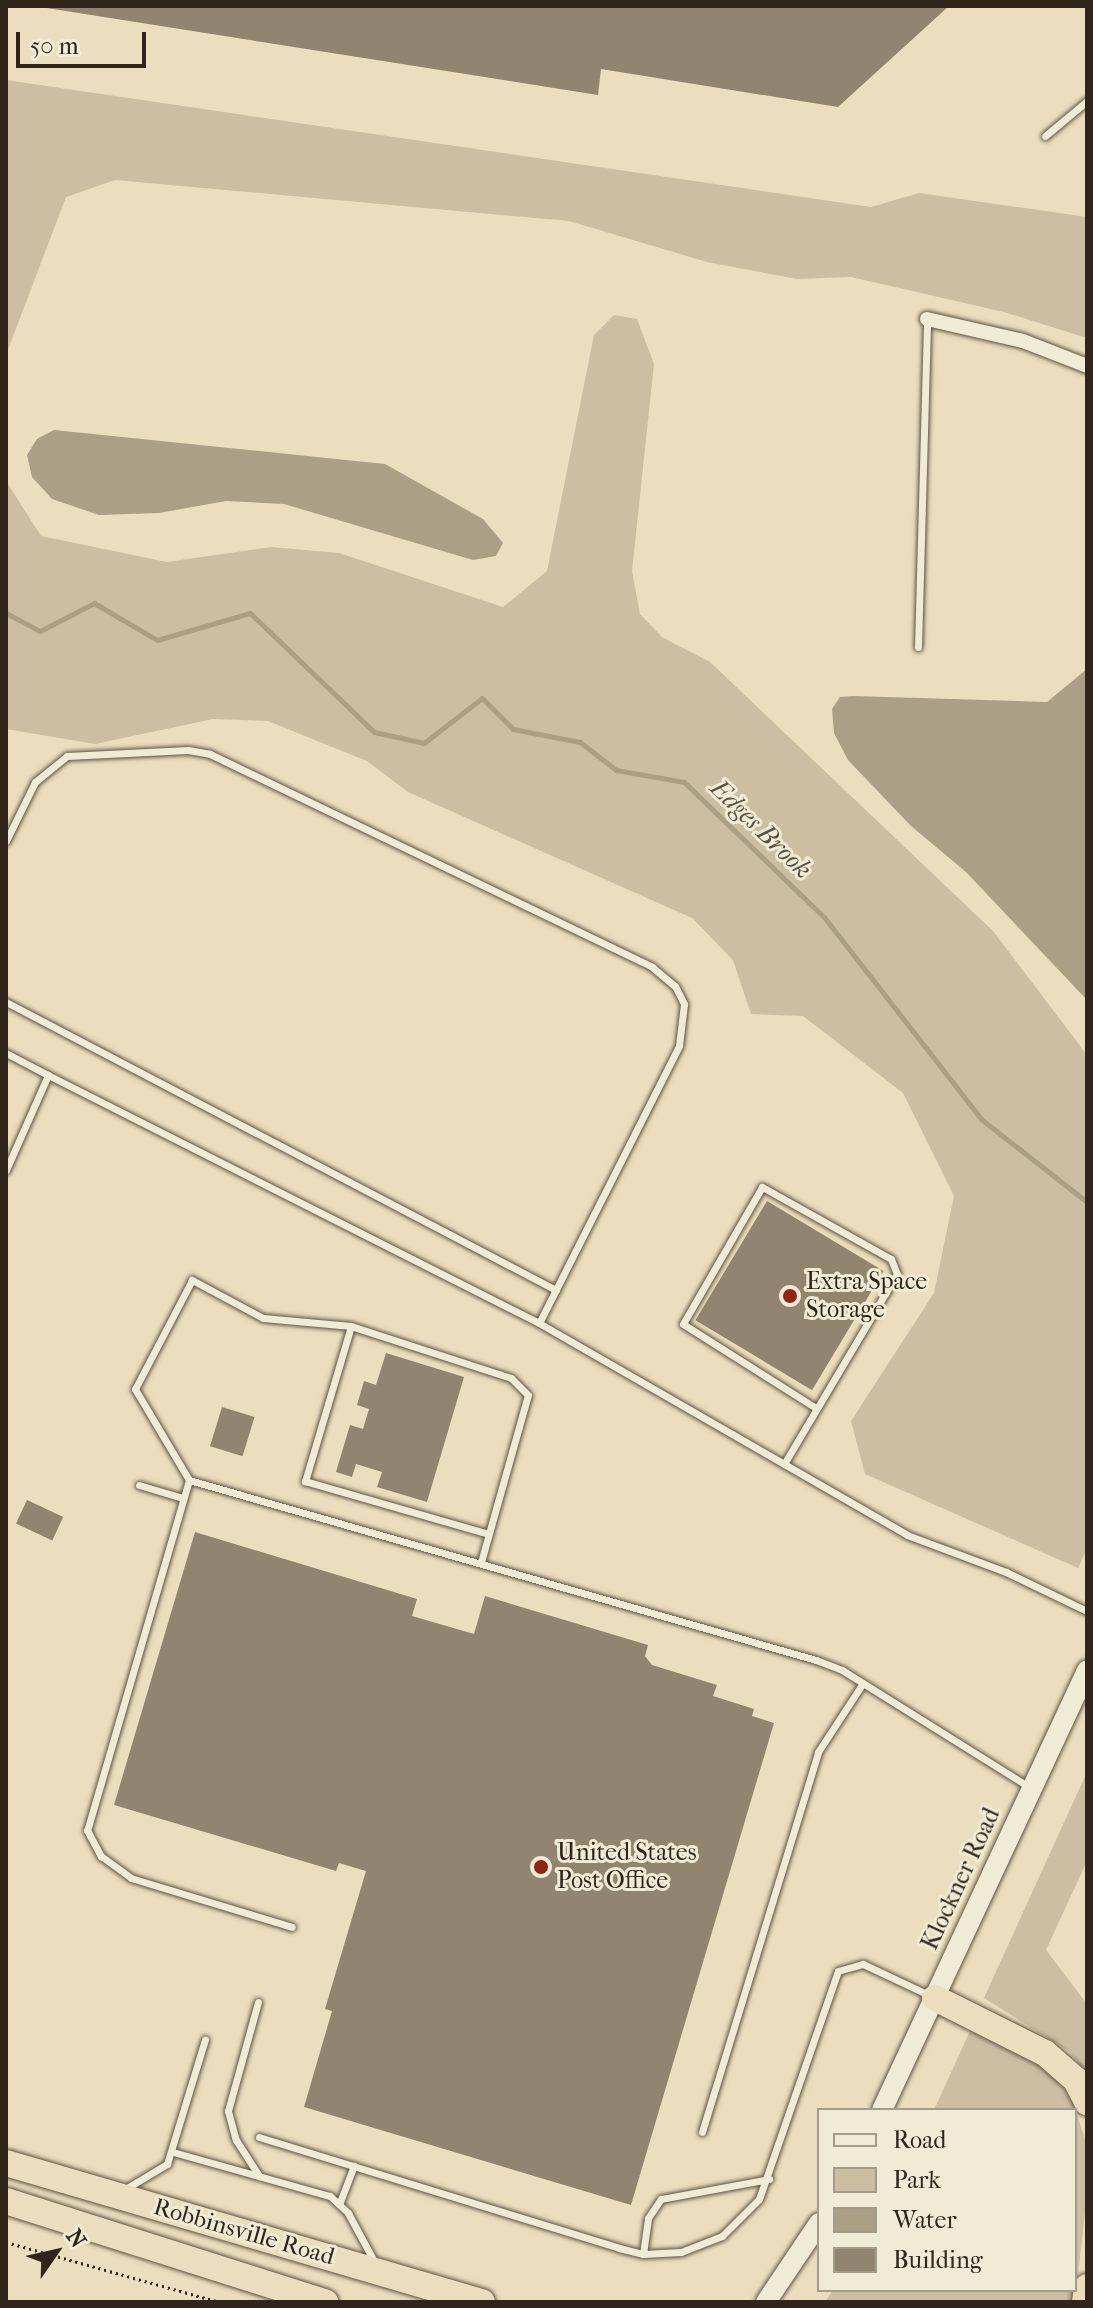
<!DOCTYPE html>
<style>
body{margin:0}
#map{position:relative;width:1093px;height:2308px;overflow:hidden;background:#eadebe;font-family:"IM FELL French Canon",serif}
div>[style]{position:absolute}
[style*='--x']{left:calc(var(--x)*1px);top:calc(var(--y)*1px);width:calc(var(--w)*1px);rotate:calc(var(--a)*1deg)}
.green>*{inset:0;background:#cbbea2}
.water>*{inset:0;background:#ab9f86}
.stream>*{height:5px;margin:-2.5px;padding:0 2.5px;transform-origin:2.5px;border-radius:2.5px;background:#ab9f86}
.building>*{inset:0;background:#91856f;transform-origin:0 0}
.path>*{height:3px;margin-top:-1.5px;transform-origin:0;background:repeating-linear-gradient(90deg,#31241a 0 2px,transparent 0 6px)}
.roads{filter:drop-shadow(0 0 2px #5f5243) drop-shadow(0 0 2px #5f5243)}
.lane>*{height:7px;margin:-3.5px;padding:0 3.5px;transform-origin:3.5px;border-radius:3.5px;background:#f1ead5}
.street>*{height:14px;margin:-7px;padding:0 7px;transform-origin:7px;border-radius:7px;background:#f1ead5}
.secondary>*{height:20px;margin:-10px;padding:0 10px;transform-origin:10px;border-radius:10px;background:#f1ead5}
.highway>*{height:26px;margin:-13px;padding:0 13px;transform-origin:13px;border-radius:13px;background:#eadebe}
.dots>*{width:22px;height:22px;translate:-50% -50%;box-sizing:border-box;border:4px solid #f1ead5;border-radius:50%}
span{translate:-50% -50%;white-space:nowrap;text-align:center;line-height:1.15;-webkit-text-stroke:6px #f1ead5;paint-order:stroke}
.poi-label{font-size:24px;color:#31241a}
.left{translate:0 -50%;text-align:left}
.street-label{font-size:24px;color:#31241a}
.water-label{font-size:26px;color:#5c4f40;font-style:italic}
.frame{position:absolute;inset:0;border:8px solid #31241a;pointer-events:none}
.legend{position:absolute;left:817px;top:2108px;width:260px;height:184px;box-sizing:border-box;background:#f1ead5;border:2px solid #a49b8a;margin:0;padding:10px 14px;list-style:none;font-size:24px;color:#31241a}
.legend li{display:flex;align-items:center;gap:16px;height:40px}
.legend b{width:40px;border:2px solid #a49b8a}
.north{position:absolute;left:16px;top:2212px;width:80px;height:80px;-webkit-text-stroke:6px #f1ead5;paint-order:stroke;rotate:56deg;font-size:22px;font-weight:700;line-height:32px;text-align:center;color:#31241a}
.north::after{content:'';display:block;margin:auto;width:28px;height:36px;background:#31241a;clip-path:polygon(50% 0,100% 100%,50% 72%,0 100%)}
.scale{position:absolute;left:16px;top:32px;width:130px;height:36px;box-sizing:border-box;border:4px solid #31241a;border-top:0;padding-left:10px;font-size:24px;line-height:28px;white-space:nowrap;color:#31241a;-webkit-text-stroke:6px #f1ead5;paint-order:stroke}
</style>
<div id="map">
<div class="green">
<div style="clip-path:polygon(6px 80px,871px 207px,919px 193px,1087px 217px,1087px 338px,1004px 312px,851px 277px,797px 279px,707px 262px,569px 221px,115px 180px,66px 197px,6px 355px)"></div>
<div style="clip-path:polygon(614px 315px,637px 319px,654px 364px,632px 571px,640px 614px,662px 637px,710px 662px,993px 931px,1087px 1055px,1087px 1549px,1078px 1568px,865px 1474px,851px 1421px,934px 1293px,954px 1196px,903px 1093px,803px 1016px,751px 1014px,733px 960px,692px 918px,408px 792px,367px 761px,268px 721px,213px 719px,95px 744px,6px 729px,6px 481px,41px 536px,167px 562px,271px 547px,339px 553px,503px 607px,547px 571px,594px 335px)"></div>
<div style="clip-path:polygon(1087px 1772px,1087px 1861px,1046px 1950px,1087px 2004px,1087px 2074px,1070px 2052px,984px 1998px)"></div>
<div style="clip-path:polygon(970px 2031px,1050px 2071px,1073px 2102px,1085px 2139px,1086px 2204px,1075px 2302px,825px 2302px,833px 2290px,1075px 2290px,1075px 2110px,934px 2110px)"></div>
</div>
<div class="water">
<div style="clip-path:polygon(54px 430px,385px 464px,483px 519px,503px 543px,496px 556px,473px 560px,284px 504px,226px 501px,159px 513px,99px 515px,52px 499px,32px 477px,27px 455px,37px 439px)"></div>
<div style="clip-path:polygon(1087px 669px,1087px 1000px,966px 872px,911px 826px,848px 760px,834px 733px,832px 709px,840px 697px,853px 696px,1047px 702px)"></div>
</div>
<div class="stream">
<div style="--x:6;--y:613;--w:38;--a:28"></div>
<div style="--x:40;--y:631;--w:61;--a:-27.4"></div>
<div style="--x:94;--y:603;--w:73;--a:30.4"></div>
<div style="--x:157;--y:640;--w:97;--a:-16.2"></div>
<div style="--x:250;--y:613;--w:172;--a:43.8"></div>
<div style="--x:374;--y:732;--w:51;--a:12.4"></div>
<div style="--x:424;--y:743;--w:73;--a:-37.8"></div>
<div style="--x:482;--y:698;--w:44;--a:45"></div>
<div style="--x:513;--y:729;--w:68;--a:11"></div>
<div style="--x:580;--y:742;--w:46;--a:37.9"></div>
<div style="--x:616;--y:770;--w:69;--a:10"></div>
<div style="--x:684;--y:782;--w:194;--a:44"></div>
<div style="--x:824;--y:917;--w:256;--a:52.1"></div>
<div style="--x:981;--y:1119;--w:135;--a:38.1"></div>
</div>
<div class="building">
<div style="clip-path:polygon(34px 6px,949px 6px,838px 107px,601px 69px,598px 95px)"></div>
<div style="left:767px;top:1201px;width:136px;height:139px;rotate:31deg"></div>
<div style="clip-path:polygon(386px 1353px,464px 1377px,427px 1502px,377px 1487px,382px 1472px,356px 1464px,352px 1477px,336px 1472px,350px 1425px,363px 1429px,369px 1409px,357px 1405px,364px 1381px,376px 1385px)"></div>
<div style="left:222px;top:1407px;width:34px;height:41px;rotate:17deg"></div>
<div style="left:27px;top:1500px;width:40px;height:26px;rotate:25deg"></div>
<div style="clip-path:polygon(195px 1532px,417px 1599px,412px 1616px,474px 1634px,485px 1596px,648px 1645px,645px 1656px,652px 1665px,717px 1685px,713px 1696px,754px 1709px,752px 1716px,774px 1723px,631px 2205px,304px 2107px,332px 2011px,325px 2009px,366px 1871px,339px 1863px,336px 1871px,114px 1805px)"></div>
</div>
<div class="path">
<div style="--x:6;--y:2242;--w:221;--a:15.7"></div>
</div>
<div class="roads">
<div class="lane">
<div style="--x:1045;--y:136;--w:55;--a:-39.8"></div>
<div style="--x:918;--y:647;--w:328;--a:-88.4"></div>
<div style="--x:6;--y:841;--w:66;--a:-63.8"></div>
<div style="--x:35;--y:782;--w:41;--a:-39.1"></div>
<div style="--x:67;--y:756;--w:121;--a:-2.8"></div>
<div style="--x:188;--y:750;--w:22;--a:10"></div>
<div style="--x:210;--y:754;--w:491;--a:25.7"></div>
<div style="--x:652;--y:967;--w:30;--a:40"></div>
<div style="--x:675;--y:986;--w:20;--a:63"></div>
<div style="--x:684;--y:1004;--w:42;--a:96.8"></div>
<div style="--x:679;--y:1046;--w:310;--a:116.8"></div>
<div style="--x:6;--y:1002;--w:621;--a:27.64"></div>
<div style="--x:6;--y:1053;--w:47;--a:27.6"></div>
<div style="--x:6;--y:1170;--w:104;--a:-66.1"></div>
<div style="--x:48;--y:1075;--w:550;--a:26.8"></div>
<div style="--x:539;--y:1323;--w:425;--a:29.9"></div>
<div style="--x:907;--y:1535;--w:106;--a:20.5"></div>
<div style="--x:1006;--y:1572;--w:90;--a:25.7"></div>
<div style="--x:351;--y:1326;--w:162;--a:106.5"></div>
<div style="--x:305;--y:1481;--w:191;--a:16.1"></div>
<div style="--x:784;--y:1464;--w:221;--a:-59.3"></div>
<div style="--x:897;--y:1274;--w:16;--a:-112"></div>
<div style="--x:891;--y:1259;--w:148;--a:-150.8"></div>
<div style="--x:762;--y:1187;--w:158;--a:120"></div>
<div style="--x:683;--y:1324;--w:157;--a:32.3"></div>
<div style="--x:189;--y:1480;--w:365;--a:106.2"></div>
<div style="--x:87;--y:1830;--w:30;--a:62"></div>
<div style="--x:101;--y:1856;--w:37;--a:36"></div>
<div style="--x:131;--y:1878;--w:168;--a:16.9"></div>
<div style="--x:139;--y:1485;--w:46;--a:16.5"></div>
<div style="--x:481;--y:1562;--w:173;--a:-74.3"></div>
<div style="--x:528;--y:1395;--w:24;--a:-135"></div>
<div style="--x:511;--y:1378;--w:168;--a:-162"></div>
<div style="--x:351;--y:1326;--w:88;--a:-174.8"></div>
<div style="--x:263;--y:1318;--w:81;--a:-151.8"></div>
<div style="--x:192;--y:1280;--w:123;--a:117.6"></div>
<div style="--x:135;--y:1389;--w:106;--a:59.3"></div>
<div style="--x:189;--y:1480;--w:652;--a:16.02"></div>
<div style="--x:816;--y:1660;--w:28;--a:21"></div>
<div style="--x:842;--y:1670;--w:221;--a:32"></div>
<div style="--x:258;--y:2002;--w:113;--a:105.4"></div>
<div style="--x:228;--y:2111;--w:30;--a:75"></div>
<div style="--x:236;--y:2140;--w:43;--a:57.4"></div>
<div style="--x:702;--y:2132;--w:397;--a:-73"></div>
<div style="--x:818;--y:1752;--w:82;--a:-56.9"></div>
<div style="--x:259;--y:2137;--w:377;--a:17.1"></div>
<div style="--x:619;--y:2248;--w:25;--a:14"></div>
<div style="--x:643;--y:2254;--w:38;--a:-3"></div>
<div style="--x:681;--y:2252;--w:44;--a:-21.3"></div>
<div style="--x:722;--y:2236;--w:52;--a:-45"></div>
<div style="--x:759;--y:2199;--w:241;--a:-70.9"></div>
<div style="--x:838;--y:1971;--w:26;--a:-16"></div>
<div style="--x:863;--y:1964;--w:73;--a:25.2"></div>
<div style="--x:173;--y:2152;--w:163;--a:15.7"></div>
<div style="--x:330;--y:2196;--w:25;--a:43"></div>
<div style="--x:348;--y:2213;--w:57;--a:61.6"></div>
<div style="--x:127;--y:2188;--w:47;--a:-31"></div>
<div style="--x:167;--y:2164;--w:130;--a:-73"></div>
<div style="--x:340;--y:2202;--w:39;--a:-69"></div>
<div style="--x:643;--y:2254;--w:36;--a:-82"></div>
<div style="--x:648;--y:2218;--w:23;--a:-56"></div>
<div style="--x:661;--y:2199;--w:110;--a:-10.5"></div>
</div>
<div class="street">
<div style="--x:927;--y:319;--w:98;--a:12.9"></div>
<div style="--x:1023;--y:341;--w:69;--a:21.3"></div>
</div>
<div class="secondary">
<div style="--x:882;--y:2110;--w:485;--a:-65"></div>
<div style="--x:766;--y:2302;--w:95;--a:-56.1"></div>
</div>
<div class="highway">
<div style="--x:935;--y:1998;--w:123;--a:26.6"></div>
<div style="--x:1045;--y:2053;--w:41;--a:41.1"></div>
<div style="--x:1076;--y:2080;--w:25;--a:63"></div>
<div style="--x:6;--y:2163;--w:496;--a:16.3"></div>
<div style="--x:6;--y:2201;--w:335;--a:17.6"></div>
<div style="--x:1085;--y:2302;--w:15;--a:-82"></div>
</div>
</div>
<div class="dots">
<div style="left:790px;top:1296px;background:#8f2418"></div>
<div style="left:541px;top:1867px;background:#8f2418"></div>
</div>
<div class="poi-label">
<span class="left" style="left:806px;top:1296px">Extra Space<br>Storage</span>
<span class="left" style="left:557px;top:1867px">United States<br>Post Office</span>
</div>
<div class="street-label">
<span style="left:961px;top:1879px;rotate:-65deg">Klockner Road</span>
<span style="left:244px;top:2232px;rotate:16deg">Robbinsville Road</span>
</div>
<div class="water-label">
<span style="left:761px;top:829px;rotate:44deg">Edges Brook</span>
</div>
<div class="frame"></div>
<ul class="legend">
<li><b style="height:10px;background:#f1ead5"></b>Road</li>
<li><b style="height:22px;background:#cbbea2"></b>Park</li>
<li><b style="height:22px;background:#ab9f86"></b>Water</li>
<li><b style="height:22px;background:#91856f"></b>Building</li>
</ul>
<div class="north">N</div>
<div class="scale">50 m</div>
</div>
